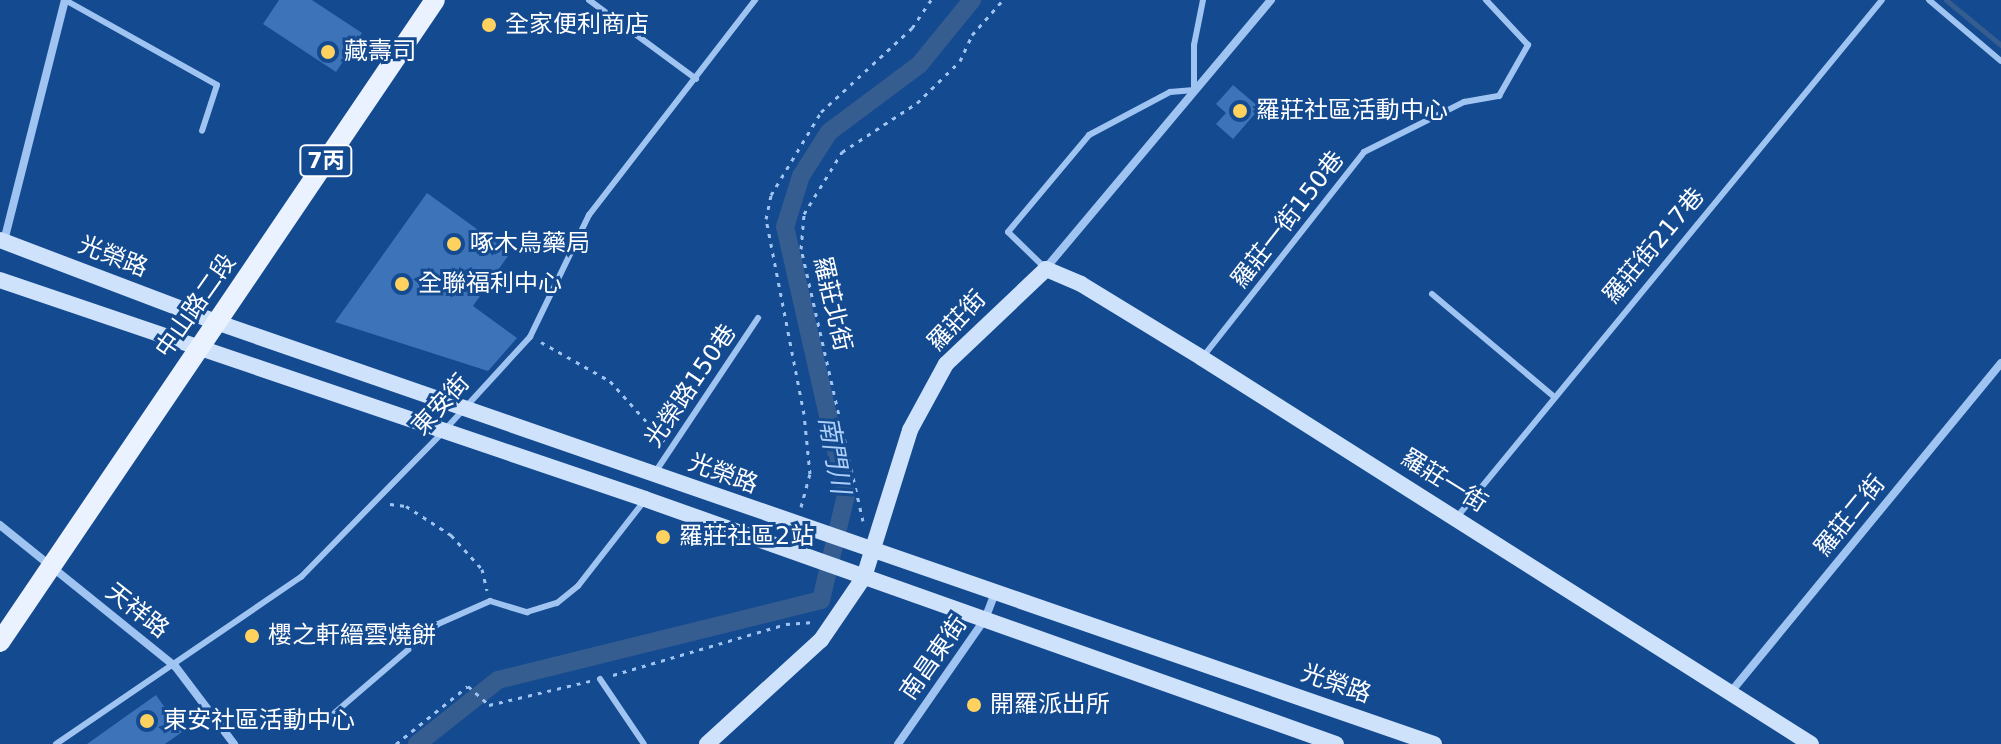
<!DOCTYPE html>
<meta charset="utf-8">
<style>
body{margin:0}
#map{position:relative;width:2001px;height:744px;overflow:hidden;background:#144a90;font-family:"DejaVu Sans","Noto Sans TC",sans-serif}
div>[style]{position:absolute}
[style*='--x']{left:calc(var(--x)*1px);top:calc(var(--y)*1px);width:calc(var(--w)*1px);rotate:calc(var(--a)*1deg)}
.stream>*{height:5px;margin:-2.5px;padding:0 2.5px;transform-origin:2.5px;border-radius:2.5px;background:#365d90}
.canal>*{height:18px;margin:-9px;padding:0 9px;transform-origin:9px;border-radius:9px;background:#365d90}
.building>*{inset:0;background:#3d73b9}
.path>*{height:3px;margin-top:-1.5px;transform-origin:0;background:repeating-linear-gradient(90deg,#a0c4f1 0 4px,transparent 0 10px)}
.lane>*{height:6px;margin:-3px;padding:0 3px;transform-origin:3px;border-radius:3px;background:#a0c4f1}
.street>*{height:8px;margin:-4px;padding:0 4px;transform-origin:4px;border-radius:4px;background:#a0c4f1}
.secondary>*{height:16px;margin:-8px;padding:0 8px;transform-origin:8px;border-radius:8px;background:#cee2fb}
.primary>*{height:20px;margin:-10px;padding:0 10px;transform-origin:10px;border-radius:10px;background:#eaf2ff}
.dots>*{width:22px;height:22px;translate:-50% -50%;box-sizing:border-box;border:4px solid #144a90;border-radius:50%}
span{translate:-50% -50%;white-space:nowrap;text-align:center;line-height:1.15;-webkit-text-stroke:6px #144a90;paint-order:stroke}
.shield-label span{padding:2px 6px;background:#144a90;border:2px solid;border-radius:6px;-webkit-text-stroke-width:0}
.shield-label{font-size:22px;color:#fff;font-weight:700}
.poi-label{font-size:24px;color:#fff}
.left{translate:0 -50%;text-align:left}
.street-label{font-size:24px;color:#fff}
.water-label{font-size:26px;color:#accef8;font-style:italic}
</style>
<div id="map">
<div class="stream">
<div style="--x:1946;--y:0;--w:71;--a:39.3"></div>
</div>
<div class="canal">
<div style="--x:417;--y:744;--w:103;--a:-38.3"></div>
<div style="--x:498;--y:680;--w:333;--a:-13.9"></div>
<div style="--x:821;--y:600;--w:108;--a:-76.6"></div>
<div style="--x:846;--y:495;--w:275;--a:-102.8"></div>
<div style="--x:785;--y:227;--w:53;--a:-72.6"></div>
<div style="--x:801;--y:176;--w:52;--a:-57.5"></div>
<div style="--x:829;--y:132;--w:112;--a:-36.7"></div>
<div style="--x:919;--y:65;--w:84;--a:-50.8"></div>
</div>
<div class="building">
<div style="clip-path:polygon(279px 0,312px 0,362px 33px,336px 72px,263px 24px)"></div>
<div style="clip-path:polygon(1233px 85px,1260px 108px,1233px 139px,1216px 124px,1226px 113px,1216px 104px)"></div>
<div style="clip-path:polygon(427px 193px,510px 253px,473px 306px,517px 338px,488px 371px,335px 322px)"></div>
<div style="clip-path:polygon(156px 695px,182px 732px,165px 744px,87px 744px)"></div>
</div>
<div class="path">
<div style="--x:541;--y:342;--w:79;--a:29.5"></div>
<div style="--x:610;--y:381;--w:81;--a:48"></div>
<div style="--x:390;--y:504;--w:16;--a:7"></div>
<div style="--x:406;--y:506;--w:54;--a:32.8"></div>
<div style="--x:451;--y:535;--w:46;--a:47.6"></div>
<div style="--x:482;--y:569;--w:22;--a:77"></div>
<div style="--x:801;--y:507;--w:34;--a:-75"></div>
<div style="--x:810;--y:474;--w:60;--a:-95.7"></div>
<div style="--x:804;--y:414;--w:199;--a:-101"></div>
<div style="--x:766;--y:219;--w:25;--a:-78"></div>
<div style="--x:771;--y:195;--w:97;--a:-58.9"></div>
<div style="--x:821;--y:112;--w:124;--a:-42.7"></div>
<div style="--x:912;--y:28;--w:34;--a:-56"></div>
<div style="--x:863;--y:521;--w:279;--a:-102.8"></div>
<div style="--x:801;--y:249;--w:35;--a:-85"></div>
<div style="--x:804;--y:214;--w:73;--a:-58.5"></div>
<div style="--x:842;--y:152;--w:90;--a:-33.2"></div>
<div style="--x:917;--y:103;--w:60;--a:-44.3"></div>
<div style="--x:960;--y:61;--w:29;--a:-65"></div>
<div style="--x:972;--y:35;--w:47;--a:-48.5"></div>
<div style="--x:613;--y:675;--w:180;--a:-16.4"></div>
<div style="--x:786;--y:624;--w:28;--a:-4"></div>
<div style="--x:396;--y:744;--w:92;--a:-38.9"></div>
<div style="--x:468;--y:686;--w:28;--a:42"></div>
<div style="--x:489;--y:705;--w:104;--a:-13.4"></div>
</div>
<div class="lane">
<div style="--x:65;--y:0;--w:174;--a:29.2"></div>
<div style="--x:217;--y:85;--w:48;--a:108.1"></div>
<div style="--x:589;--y:0;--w:133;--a:36.4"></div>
<div style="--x:1929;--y:0;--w:94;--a:40.3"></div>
<div style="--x:1044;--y:267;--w:50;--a:-135.8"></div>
<div style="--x:1008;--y:232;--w:126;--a:-50.1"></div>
<div style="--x:1089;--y:135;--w:92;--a:-28"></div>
<div style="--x:1170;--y:92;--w:24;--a:-5"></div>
<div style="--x:1194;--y:90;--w:45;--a:-90"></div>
<div style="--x:1194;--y:45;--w:46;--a:-78.7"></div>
<div style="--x:1432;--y:294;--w:158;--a:40.1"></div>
<div style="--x:1202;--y:358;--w:262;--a:-51.8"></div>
<div style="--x:1364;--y:152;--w:112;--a:-26.6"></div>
<div style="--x:1464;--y:102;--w:36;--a:-10"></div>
<div style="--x:1499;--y:96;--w:59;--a:-60.4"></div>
<div style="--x:1528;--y:45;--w:62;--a:-133"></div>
<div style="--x:656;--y:471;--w:184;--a:-56.3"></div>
<div style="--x:1457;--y:517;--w:669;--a:-50.58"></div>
<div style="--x:600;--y:679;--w:78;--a:55.9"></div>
<div style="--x:324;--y:722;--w:150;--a:-40.7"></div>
<div style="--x:438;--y:624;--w:57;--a:-23.9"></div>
<div style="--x:490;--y:601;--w:39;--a:17"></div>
<div style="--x:527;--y:612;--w:31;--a:-17"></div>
<div style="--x:557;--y:603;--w:27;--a:-39"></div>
<div style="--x:578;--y:586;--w:109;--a:-52.1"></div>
<div style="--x:56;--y:744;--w:297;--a:-34.3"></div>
<div style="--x:301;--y:577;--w:200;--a:-45.6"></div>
<div style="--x:441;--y:434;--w:132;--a:-47.5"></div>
<div style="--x:530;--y:337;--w:136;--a:-64.2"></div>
<div style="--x:589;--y:215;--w:272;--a:-52.3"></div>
</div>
<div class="street">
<div style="--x:4;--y:241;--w:249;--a:-75.8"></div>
<div style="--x:1046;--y:268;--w:350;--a:-50"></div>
<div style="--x:0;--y:525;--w:225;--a:38.9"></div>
<div style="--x:175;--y:666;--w:98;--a:52.9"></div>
<div style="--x:1730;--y:693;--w:427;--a:-50.6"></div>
<div style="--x:898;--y:744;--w:152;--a:-55.2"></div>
<div style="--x:985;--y:619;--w:30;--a:-69"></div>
</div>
<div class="secondary">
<div style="--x:0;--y:240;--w:231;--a:20.8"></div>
<div style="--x:216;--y:322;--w:1289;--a:19.11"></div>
<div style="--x:0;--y:280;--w:681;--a:18.75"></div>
<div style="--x:645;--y:499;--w:733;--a:19.52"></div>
<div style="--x:707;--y:744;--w:154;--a:-42.4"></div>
<div style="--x:821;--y:640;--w:76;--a:-55.7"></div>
<div style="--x:864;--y:577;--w:154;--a:-72.6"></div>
<div style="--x:910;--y:430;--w:75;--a:-61.4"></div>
<div style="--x:946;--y:364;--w:138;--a:-43.5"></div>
<div style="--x:1046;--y:269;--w:38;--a:23"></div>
<div style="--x:1081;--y:284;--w:142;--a:31.4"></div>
<div style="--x:1202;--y:358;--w:721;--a:32.37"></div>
</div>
<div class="primary">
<div style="--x:0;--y:642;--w:775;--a:-55.88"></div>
</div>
<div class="dots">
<div style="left:489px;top:25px;background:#ffd260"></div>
<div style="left:328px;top:52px;background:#ffd260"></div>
<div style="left:1240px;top:111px;background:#ffd260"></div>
<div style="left:454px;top:244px;background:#ffd260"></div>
<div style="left:402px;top:284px;background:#ffd260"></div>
<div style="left:663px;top:537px;background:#ffd260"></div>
<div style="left:252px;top:636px;background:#ffd260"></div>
<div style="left:974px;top:705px;background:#ffd260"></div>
<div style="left:147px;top:721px;background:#ffd260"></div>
</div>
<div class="shield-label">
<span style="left:326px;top:161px">7丙</span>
</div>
<div class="poi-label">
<span class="left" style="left:505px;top:25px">全家便利商店</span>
<span class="left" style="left:344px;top:52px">藏壽司</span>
<span class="left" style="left:1256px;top:111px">羅莊社區活動中心</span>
<span class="left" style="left:470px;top:244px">啄木鳥藥局</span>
<span class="left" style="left:418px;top:284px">全聯福利中心</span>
<span class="left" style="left:679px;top:537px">羅莊社區2站</span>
<span class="left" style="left:268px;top:636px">櫻之軒縉雲燒餅</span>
<span class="left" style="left:990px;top:705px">開羅派出所</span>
<span class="left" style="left:163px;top:721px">東安社區活動中心</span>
</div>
<div class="street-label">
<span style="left:1288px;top:220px;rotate:-52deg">羅莊一街150巷</span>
<span style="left:1654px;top:246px;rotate:-50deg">羅莊街217巷</span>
<span style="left:113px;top:257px;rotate:21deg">光榮路</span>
<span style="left:832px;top:304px;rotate:77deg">羅莊北街</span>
<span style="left:196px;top:306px;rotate:-55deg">中山路二段</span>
<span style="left:957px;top:321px;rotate:-47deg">羅莊街</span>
<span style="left:691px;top:386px;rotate:-56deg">光榮路150巷</span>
<span style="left:441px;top:405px;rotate:-48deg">東安街</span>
<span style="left:723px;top:474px;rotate:20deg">光榮路</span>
<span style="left:1444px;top:481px;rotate:32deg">羅莊一街</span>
<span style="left:1850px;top:516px;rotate:-51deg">羅莊二街</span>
<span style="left:137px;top:611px;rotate:38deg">天祥路</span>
<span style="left:934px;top:658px;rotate:-55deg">南昌東街</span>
<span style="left:1336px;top:684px;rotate:19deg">光榮路</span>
</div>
<div class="water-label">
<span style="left:834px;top:455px;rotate:80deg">南門川</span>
</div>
</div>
